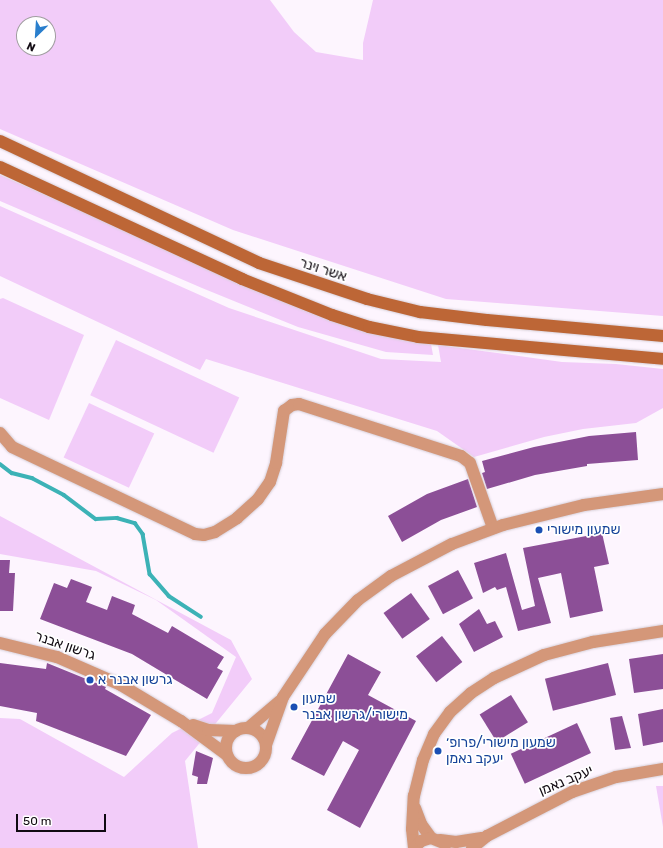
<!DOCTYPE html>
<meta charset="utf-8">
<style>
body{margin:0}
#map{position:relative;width:663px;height:848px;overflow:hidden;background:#fdf5fe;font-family:Rubik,"Noto Sans Hebrew",sans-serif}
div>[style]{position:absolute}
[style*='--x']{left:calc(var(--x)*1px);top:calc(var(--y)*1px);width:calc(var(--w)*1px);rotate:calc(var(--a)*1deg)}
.green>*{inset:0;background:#f2ccf9;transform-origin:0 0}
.stream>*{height:3.5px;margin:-1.75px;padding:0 1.75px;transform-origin:1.75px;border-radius:1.75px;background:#3cb2b6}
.building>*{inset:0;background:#8c4f97;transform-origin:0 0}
.roads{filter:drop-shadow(0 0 1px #d7cfd8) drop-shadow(0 0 1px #d7cfd8)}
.minor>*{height:12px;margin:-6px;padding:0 6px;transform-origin:6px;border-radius:6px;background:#d49779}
.minor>.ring{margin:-6px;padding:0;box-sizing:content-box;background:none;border:12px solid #d49779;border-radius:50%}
.secondary>*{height:12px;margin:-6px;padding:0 6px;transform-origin:6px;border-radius:6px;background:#bd6636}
.dots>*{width:11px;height:11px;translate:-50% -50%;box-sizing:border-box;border:2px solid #fff;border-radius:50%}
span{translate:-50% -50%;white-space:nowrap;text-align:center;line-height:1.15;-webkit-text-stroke:3.5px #fff;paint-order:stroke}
.street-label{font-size:14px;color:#110a12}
.transit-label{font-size:14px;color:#164399}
.left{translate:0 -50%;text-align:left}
.north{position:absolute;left:16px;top:16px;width:40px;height:40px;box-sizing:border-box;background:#fff;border:1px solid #a09da0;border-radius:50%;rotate:205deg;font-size:11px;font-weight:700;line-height:16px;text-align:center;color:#110a12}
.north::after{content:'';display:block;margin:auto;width:14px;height:18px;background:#2a7fcd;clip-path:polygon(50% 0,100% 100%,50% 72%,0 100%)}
.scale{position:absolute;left:16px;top:814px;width:90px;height:18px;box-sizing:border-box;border:2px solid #110a12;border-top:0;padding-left:5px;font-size:12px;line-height:14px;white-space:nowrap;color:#110a12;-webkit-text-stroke:3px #fff;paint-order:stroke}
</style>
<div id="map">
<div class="green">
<div style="clip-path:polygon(evenodd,0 0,270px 0,294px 32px,316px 52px,363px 60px,363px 43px,373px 0,663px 0,663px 316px,446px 299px,233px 230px,0 129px,0 0,24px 24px,48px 24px,48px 48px,24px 48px,24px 24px)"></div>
<div style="clip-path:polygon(0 175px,250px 286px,431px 344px,433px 355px,386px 352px,298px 327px,202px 288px,0 201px)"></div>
<div style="clip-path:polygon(0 206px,229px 308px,381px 359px,441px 362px,438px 345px,562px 362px,616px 364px,663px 369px,663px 408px,636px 423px,583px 429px,544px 437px,474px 457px,437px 431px,206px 359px,200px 370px,0 276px)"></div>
<div style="clip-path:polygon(3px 298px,84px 335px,49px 420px,0 398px,0 299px)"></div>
<div style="left:116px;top:340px;width:136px;height:61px;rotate:25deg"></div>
<div style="left:89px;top:403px;width:72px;height:60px;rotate:25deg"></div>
<div style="clip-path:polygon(0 516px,231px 640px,252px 679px,185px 761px,198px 848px,0 848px,0 718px,20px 719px,124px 777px,172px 733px,212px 713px,236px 657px,156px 600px,96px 571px,0 554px)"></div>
<div style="clip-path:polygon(656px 786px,663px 786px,663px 827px)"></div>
</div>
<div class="stream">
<div style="--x:0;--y:464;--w:15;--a:37"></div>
<div style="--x:12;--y:473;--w:21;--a:14"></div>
<div style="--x:32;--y:478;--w:36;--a:28"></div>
<div style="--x:64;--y:495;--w:40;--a:37"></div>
<div style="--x:96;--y:519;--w:21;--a:-3"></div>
<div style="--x:117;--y:518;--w:19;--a:16"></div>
<div style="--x:135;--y:523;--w:14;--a:54"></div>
<div style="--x:143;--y:534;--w:41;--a:80.1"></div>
<div style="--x:150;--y:574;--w:29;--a:49"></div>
<div style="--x:169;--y:596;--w:38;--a:33"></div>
</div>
<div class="building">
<div style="clip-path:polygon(636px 432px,638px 460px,587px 464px,587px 466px,535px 475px,487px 489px,482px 473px,485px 472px,482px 461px,534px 447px,589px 436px)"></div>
<div style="clip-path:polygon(468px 479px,477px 507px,441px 520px,402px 542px,388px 516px,427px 494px)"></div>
<div style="clip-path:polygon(602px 533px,609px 564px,594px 567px,603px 611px,570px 618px,561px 573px,538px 578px,551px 623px,518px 631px,506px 587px,497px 590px,495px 587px,483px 593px,474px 563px,506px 553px,522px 610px,535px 606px,523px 548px)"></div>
<div style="clip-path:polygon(0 560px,10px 560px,9px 573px,15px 573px,13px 611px,0 611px)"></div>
<div style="left:458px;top:570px;width:32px;height:34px;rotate:62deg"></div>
<div style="clip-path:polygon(71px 579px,92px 587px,86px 602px,107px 610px,112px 596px,135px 605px,132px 614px,168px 633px,172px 626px,224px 657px,217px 668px,223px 671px,207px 699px,132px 654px,40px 619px,54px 583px,67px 588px)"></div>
<div style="left:411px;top:593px;width:32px;height:34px;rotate:54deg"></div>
<div style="clip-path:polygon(479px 609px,487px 624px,495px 621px,503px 637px,474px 652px,459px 624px)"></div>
<div style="left:442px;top:636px;width:33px;height:33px;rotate:52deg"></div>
<div style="clip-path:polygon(348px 654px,381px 672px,368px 695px,416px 721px,360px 828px,327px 810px,359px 750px,343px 741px,324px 776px,291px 759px)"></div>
<div style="clip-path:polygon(663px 654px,663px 689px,634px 693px,629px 659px)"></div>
<div style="clip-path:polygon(0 663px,46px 669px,47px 663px,106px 687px,105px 689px,151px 715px,126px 756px,36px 721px,37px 713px,0 706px)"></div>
<div style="left:608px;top:663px;width:33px;height:65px;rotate:76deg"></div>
<div style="left:511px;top:695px;width:32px;height:37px;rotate:58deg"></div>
<div style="clip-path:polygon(663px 709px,663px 742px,643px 746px,638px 714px)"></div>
<div style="clip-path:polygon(622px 716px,631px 748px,615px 750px,610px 718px)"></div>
<div style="left:577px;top:723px;width:33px;height:73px;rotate:65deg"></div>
<div style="clip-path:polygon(196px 751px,213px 758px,207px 784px,197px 784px,198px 777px,192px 775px)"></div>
</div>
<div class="roads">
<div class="minor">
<div style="--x:0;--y:433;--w:18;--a:49"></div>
<div style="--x:12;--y:447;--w:203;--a:25.4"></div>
<div style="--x:195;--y:534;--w:9;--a:6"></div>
<div style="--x:204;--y:535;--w:11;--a:-15"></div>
<div style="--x:215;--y:532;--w:26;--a:-32"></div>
<div style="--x:237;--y:518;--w:28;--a:-42"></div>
<div style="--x:258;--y:499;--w:21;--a:-55"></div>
<div style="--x:270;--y:482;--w:20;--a:-72"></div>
<div style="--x:276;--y:463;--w:53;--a:-81.3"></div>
<div style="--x:284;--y:411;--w:10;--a:-37"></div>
<div style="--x:292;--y:405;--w:7;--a:-8"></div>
<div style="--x:299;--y:404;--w:170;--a:17.8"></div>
<div style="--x:461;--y:456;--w:11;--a:38"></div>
<div style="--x:470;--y:463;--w:69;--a:70.5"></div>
<div style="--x:0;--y:643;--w:59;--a:13.8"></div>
<div style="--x:57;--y:657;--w:70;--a:23.6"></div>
<div style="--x:121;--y:685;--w:70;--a:31"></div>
<div style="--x:181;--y:721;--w:57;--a:36.5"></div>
<div style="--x:193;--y:725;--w:16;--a:18"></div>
<div style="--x:208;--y:730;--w:28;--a:2"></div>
<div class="ring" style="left:226px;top:728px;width:28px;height:28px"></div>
<div style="--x:248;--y:728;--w:42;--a:-40.2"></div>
<div style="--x:266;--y:745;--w:51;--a:-70.5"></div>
<div style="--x:283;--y:697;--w:76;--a:-56.3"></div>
<div style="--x:325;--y:634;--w:47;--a:-45.9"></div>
<div style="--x:358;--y:600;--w:41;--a:-36"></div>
<div style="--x:391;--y:576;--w:69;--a:-27.7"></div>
<div style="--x:452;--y:544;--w:54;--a:-20.4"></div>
<div style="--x:503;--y:525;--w:83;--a:-13.9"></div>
<div style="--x:584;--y:505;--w:80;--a:-7.9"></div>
<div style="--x:415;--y:808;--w:17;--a:69"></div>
<div style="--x:421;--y:824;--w:17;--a:54"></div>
<div style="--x:440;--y:840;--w:16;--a:7"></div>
<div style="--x:456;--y:842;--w:26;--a:-9"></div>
<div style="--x:414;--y:848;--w:19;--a:-96"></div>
<div style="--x:412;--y:829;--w:33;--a:-87"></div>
<div style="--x:414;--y:796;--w:37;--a:-76"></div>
<div style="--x:423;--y:760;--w:28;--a:-67"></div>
<div style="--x:434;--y:734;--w:27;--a:-54"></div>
<div style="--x:450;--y:712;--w:28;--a:-42"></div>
<div style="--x:471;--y:693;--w:27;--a:-33"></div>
<div style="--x:494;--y:678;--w:55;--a:-24.7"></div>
<div style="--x:544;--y:655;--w:51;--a:-14.9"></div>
<div style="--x:593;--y:642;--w:71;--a:-8.9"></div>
<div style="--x:414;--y:848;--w:10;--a:-45"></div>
<div style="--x:421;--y:841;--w:10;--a:-17"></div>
<div style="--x:431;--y:838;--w:16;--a:22"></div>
<div style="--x:472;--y:848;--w:19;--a:-39"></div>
<div style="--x:487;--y:836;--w:96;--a:-27.4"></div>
<div style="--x:572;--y:792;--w:46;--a:-18.8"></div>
<div style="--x:616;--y:777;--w:48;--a:-9.7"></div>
</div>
<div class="secondary">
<div style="--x:0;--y:141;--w:286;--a:25.2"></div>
<div style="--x:259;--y:263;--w:114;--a:18.4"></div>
<div style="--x:367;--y:299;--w:55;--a:13.8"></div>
<div style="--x:420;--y:312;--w:67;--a:6.8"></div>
<div style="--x:487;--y:320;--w:177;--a:5.2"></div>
<div style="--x:0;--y:167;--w:267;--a:24.8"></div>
<div style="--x:242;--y:279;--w:97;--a:21.8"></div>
<div style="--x:332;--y:315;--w:39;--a:18"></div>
<div style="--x:369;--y:327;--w:50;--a:11.5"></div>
<div style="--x:418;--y:337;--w:246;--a:5.1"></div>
</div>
</div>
<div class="dots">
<div style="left:539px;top:530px;background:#1a4fb4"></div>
<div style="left:90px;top:680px;background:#1a4fb4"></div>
<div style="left:294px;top:707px;background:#1a4fb4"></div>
<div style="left:438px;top:751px;background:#1a4fb4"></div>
</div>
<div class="street-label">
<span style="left:323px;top:270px;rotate:18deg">אשר וינר</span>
<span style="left:65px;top:646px;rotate:19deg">גרשון אבנר</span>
<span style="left:566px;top:781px;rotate:-23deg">יעקב נאמן</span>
</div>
<div class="transit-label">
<span class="left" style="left:547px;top:530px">שמעון מישורי</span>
<span class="left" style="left:98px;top:680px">גרשון אבנר א</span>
<span class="left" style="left:302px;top:707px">שמעון<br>מישורי/גרשון אבנר</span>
<span class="left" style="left:446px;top:751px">שמעון מישורי/פרופ׳<br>יעקב נאמן</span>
</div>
<div class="north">N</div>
<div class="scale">50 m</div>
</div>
